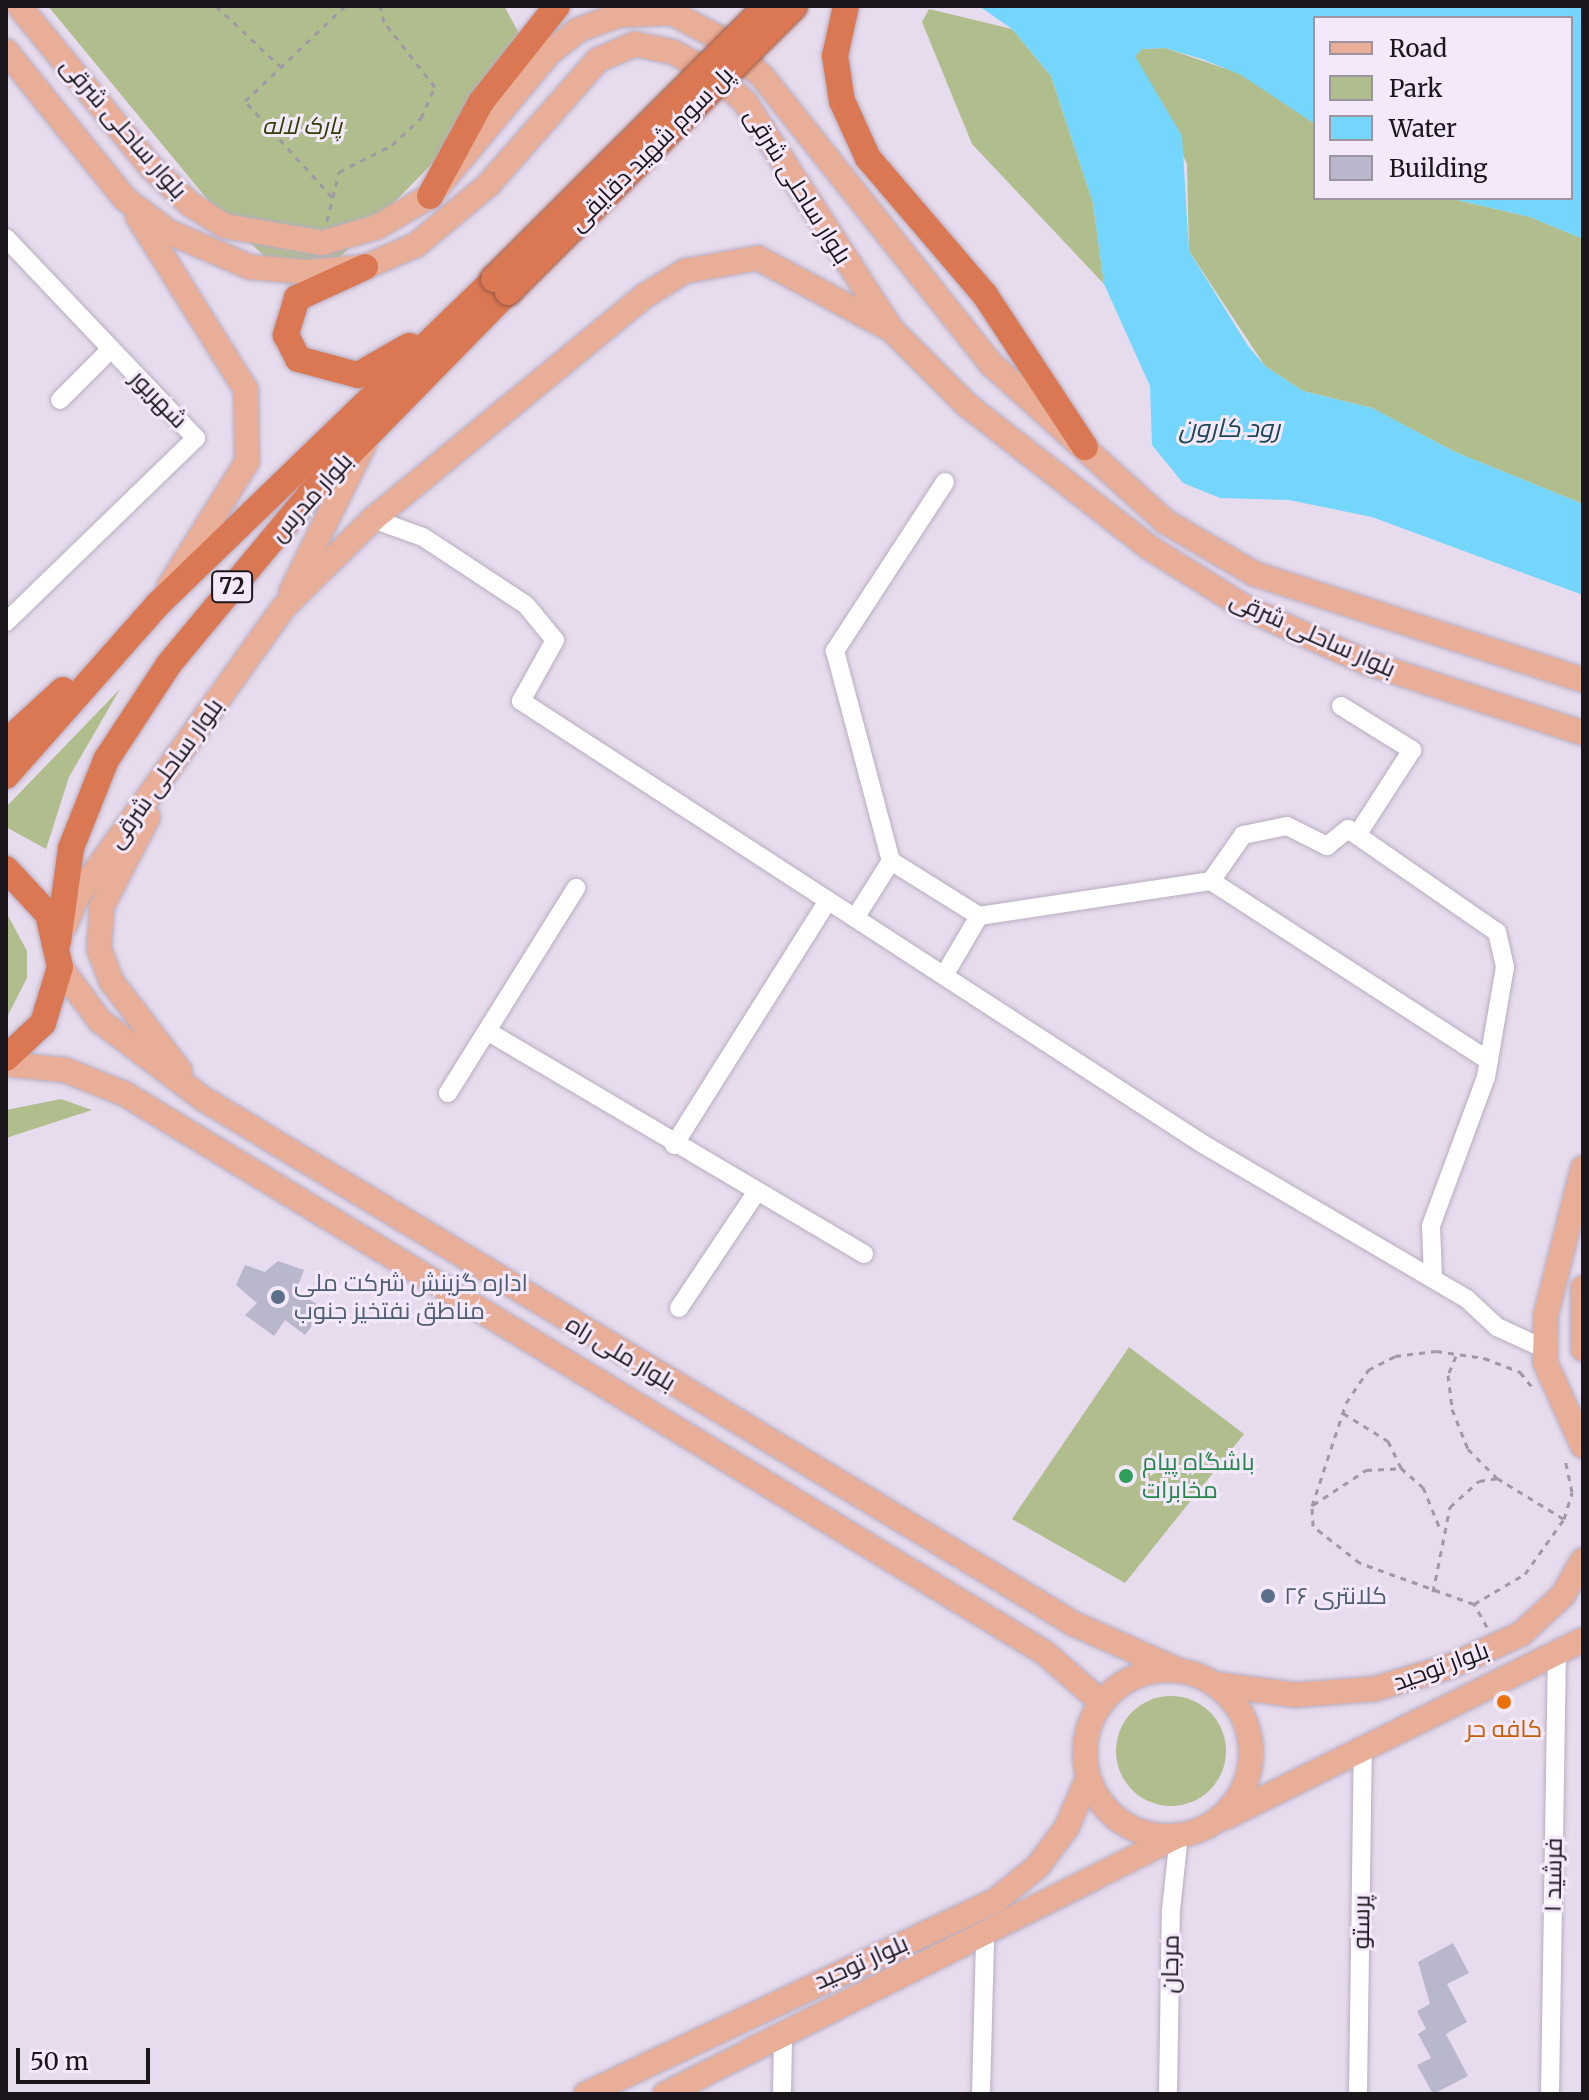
<!DOCTYPE html>
<meta charset="utf-8">
<style>
body{margin:0}
#map{position:relative;width:1589px;height:2100px;overflow:hidden;background:#e7dbee;font-family:Merriweather,Cairo,serif}
div>[style]{position:absolute}
[style*='--x']{left:calc(var(--x)*1px);top:calc(var(--y)*1px);width:calc(var(--w)*1px);rotate:calc(var(--a)*1deg)}
.green>*{inset:0;background:#b0bd8d}
.round{border-radius:50%}
.water>*{inset:0;background:#74d6fc}
.building>*{inset:0;background:#b8b7cb}
.path>*{height:3px;margin-top:-1.5px;transform-origin:0;background:repeating-linear-gradient(90deg,#a198a6 0 6px,transparent 0 12px)}
.roads{filter:drop-shadow(0 0 2px #b8adbf) drop-shadow(0 0 2px #b8adbf)}
.minor>*{height:18px;margin:-9px;padding:0 9px;transform-origin:9px;border-radius:9px;background:#fff}
.major>*{height:24px;margin:-12px;padding:0 12px;transform-origin:12px;border-radius:12px;background:#e9ae98}
.major>.ring{margin:-12px;padding:0;box-sizing:content-box;background:none;border:24px solid #e9ae98;border-radius:50%}
.highway>*{height:26px;margin:-13px;padding:0 13px;transform-origin:13px;border-radius:13px;background:#da7854}
.bridges{filter:drop-shadow(0 0 2px #975640) drop-shadow(0 0 2px #975640)}
.highway-bridge>*{height:26px;margin:-13px;padding:0 13px;transform-origin:13px;border-radius:13px;background:#da7854}
.dots>*{width:22px;height:22px;translate:-50% -50%;box-sizing:border-box;border:4px solid #f4e8fb;border-radius:50%}
span{translate:-50% -50%;white-space:nowrap;text-align:center;line-height:1.15;-webkit-text-stroke:6px #f4e8fb;paint-order:stroke}
.shield-label span{padding:2px 6px;background:#f4e8fb;border:2px solid;border-radius:6px;-webkit-text-stroke-width:0}
.shield-label{font-size:22px;color:#1a161c;font-weight:700}
.park-label{font-size:24px;color:#323d00;font-style:italic}
.street-label{font-size:24px;color:#1a161c}
.service-label{font-size:24px;color:#4e5e75}
.left{translate:0 -50%;text-align:left}
.leisure-label{font-size:24px;color:#27864d}
.food-label{font-size:24px;color:#c56008}
.water-label{font-size:26px;color:#1d4858;font-style:italic}
.frame{position:absolute;inset:0;border:8px solid #1a161c;pointer-events:none}
.legend{position:absolute;left:1313px;top:16px;width:260px;height:184px;box-sizing:border-box;background:#f4e8fb;border:2px solid #9d94a2;margin:0;padding:10px 14px;list-style:none;font-size:24px;color:#1a161c}
.legend li{display:flex;align-items:center;gap:16px;height:40px}
.legend b{width:40px;border:2px solid #9d94a2}
.scale{position:absolute;left:16px;top:2048px;width:134px;height:36px;box-sizing:border-box;border:4px solid #1a161c;border-top:0;padding-left:10px;font-size:24px;line-height:28px;white-space:nowrap;color:#1a161c;-webkit-text-stroke:6px #f4e8fb;paint-order:stroke}
</style>
<div id="map">
<div class="green">
<div style="clip-path:polygon(48px 6px,504px 6px,534px 60px,304px 294px,217px 211px)"></div>
<div style="clip-path:polygon(929px 9px,1012px 29px,1051px 76px,1093px 203px,1104px 284px,972px 144px,922px 22px)"></div>
<div style="clip-path:polygon(1165px 48px,1241px 74px,1315px 124px,1315px 198px,1448px 198px,1530px 217px,1583px 239px,1583px 504px,1455px 452px,1372px 408px,1303px 391px,1265px 366px,1189px 251px,1187px 164px,1135px 56px,1141px 49px)"></div>
<div style="clip-path:polygon(120px 689px,69px 777px,46px 849px,6px 827px,6px 807px)"></div>
<div style="clip-path:polygon(6px 912px,27px 951px,27px 978px,6px 1019px)"></div>
<div style="clip-path:polygon(61px 1099px,92px 1110px,6px 1138px,6px 1110px)"></div>
<div style="clip-path:polygon(1129px 1347px,1244px 1434px,1125px 1583px,1012px 1519px)"></div>
<div class="round" style="left:1116px;top:1696px;width:110px;height:110px"></div>
</div>
<div class="water">
<div style="clip-path:polygon(979px 6px,1583px 6px,1583px 239px,1530px 217px,1448px 198px,1571px 198px,1571px 18px,1315px 18px,1315px 124px,1241px 75px,1202px 59px,1165px 48px,1142px 49px,1135px 56px,1182px 136px,1189px 251px,1248px 346px,1265px 366px,1303px 391px,1372px 408px,1455px 452px,1583px 504px,1583px 595px,1372px 517px,1289px 500px,1220px 498px,1183px 483px,1152px 445px,1150px 386px,1104px 284px,1093px 203px,1051px 76px,1012px 29px)"></div>
</div>
<div class="building">
<div style="clip-path:polygon(278px 1261px,304px 1270px,296px 1291px,325px 1309px,305px 1335px,285px 1320px,274px 1336px,245px 1315px,257px 1303px,236px 1285px,245px 1265px,265px 1272px)"></div>
<div style="clip-path:polygon(1453px 1943px,1469px 1973px,1447px 1984px,1467px 2022px,1446px 2034px,1468px 2076px,1433px 2094px,1417px 2065px,1431px 2058px,1418px 2034px,1426px 2029px,1417px 2011px,1430px 2004px,1418px 1962px)"></div>
</div>
<div class="path">
<div style="--x:216;--y:6;--w:88;--a:43.2"></div>
<div style="--x:332;--y:197;--w:130;--a:-132.2"></div>
<div style="--x:245;--y:101;--w:138;--a:-43.5"></div>
<div style="--x:327;--y:221;--w:50;--a:-76.2"></div>
<div style="--x:339;--y:172;--w:59;--a:-27"></div>
<div style="--x:392;--y:145;--w:40;--a:-43"></div>
<div style="--x:421;--y:118;--w:34;--a:-66"></div>
<div style="--x:435;--y:87;--w:83;--a:-128.1"></div>
<div style="--x:384;--y:22;--w:16;--a:-104"></div>
<div style="--x:1456;--y:1356;--w:21;--a:113"></div>
<div style="--x:1448;--y:1375;--w:34;--a:83"></div>
<div style="--x:1452;--y:1409;--w:43;--a:68.2"></div>
<div style="--x:1468;--y:1449;--w:41;--a:45"></div>
<div style="--x:1343;--y:1413;--w:53;--a:31.9"></div>
<div style="--x:1388;--y:1441;--w:30;--a:64"></div>
<div style="--x:1313;--y:1505;--w:64;--a:-33.4"></div>
<div style="--x:1366;--y:1470;--w:35;--a:-3"></div>
<div style="--x:1401;--y:1468;--w:29;--a:41"></div>
<div style="--x:1423;--y:1487;--w:48;--a:67.8"></div>
<div style="--x:1433;--y:1592;--w:87;--a:-78.7"></div>
<div style="--x:1450;--y:1507;--w:39;--a:-42"></div>
<div style="--x:1479;--y:1481;--w:18;--a:-9"></div>
<div style="--x:1497;--y:1478;--w:79;--a:31.5"></div>
<div style="--x:1474;--y:1604;--w:121;--a:-160.2"></div>
<div style="--x:1360;--y:1563;--w:60;--a:-141.8"></div>
<div style="--x:1313;--y:1526;--w:20;--a:-93"></div>
<div style="--x:1312;--y:1506;--w:108;--a:-71.7"></div>
<div style="--x:1346;--y:1403;--w:40;--a:-56"></div>
<div style="--x:1368;--y:1370;--w:30;--a:-27"></div>
<div style="--x:1395;--y:1356;--w:41;--a:-7"></div>
<div style="--x:1436;--y:1351;--w:49;--a:8.3"></div>
<div style="--x:1484;--y:1358;--w:39;--a:21"></div>
<div style="--x:1520;--y:1372;--w:19;--a:51"></div>
<div style="--x:1487;--y:1627;--w:26;--a:-119"></div>
<div style="--x:1474;--y:1604;--w:59;--a:-30.5"></div>
<div style="--x:1525;--y:1574;--w:67;--a:-54.7"></div>
<div style="--x:1564;--y:1519;--w:28;--a:-73"></div>
<div style="--x:1572;--y:1492;--w:35;--a:-102"></div>
</div>
<div class="roads">
<div class="minor">
<div style="--x:6;--y:238;--w:276;--a:46.5"></div>
<div style="--x:196;--y:438;--w:264;--a:135.9"></div>
<div style="--x:60;--y:400;--w:72;--a:-45"></div>
<div style="--x:945;--y:482;--w:202;--a:123.1"></div>
<div style="--x:835;--y:651;--w:217;--a:75.1"></div>
<div style="--x:891;--y:861;--w:104;--a:32"></div>
<div style="--x:979;--y:916;--w:235;--a:-8.6"></div>
<div style="--x:1211;--y:881;--w:331;--a:32.9"></div>
<div style="--x:373;--y:519;--w:53;--a:19.8"></div>
<div style="--x:423;--y:537;--w:123;--a:33.4"></div>
<div style="--x:526;--y:605;--w:45;--a:50.4"></div>
<div style="--x:555;--y:640;--w:70;--a:119.1"></div>
<div style="--x:521;--y:701;--w:813;--a:33.01"></div>
<div style="--x:1203;--y:1144;--w:306;--a:30.4"></div>
<div style="--x:1467;--y:1299;--w:41;--a:43"></div>
<div style="--x:1497;--y:1327;--w:53;--a:24.6"></div>
<div style="--x:1341;--y:706;--w:84;--a:31.8"></div>
<div style="--x:1412;--y:750;--w:101;--a:122.9"></div>
<div style="--x:1211;--y:881;--w:56;--a:-55.2"></div>
<div style="--x:1243;--y:835;--w:45;--a:-11.6"></div>
<div style="--x:1287;--y:826;--w:45;--a:26.6"></div>
<div style="--x:1327;--y:846;--w:27;--a:-39"></div>
<div style="--x:1348;--y:829;--w:181;--a:34.7"></div>
<div style="--x:1497;--y:932;--w:36;--a:77"></div>
<div style="--x:1505;--y:967;--w:112;--a:99.8"></div>
<div style="--x:1486;--y:1077;--w:159;--a:110.3"></div>
<div style="--x:1431;--y:1226;--w:53;--a:87.8"></div>
<div style="--x:855;--y:918;--w:67;--a:-57.7"></div>
<div style="--x:945;--y:974;--w:67;--a:-59.6"></div>
<div style="--x:487;--y:1031;--w:438;--a:30.6"></div>
<div style="--x:448;--y:1093;--w:242;--a:-58"></div>
<div style="--x:674;--y:1145;--w:289;--a:-57.8"></div>
<div style="--x:679;--y:1308;--w:138;--a:-56.2"></div>
<div style="--x:782;--y:2094;--w:58;--a:-89"></div>
<div style="--x:981;--y:2094;--w:158;--a:-88.5"></div>
<div style="--x:1168;--y:2094;--w:184;--a:-89.1"></div>
<div style="--x:1171;--y:1910;--w:75;--a:-83.9"></div>
<div style="--x:1358;--y:2094;--w:344;--a:-89.2"></div>
<div style="--x:1550;--y:2094;--w:438;--a:-89.1"></div>
</div>
<div class="major">
<div style="--x:19;--y:6;--w:208;--a:50.7"></div>
<div style="--x:151;--y:167;--w:54;--a:43.5"></div>
<div style="--x:190;--y:204;--w:41;--a:32.2"></div>
<div style="--x:225;--y:226;--w:98;--a:9.9"></div>
<div style="--x:322;--y:243;--w:57;--a:-16.2"></div>
<div style="--x:377;--y:227;--w:61;--a:-30.3"></div>
<div style="--x:430;--y:196;--w:186;--a:-50.2"></div>
<div style="--x:549;--y:53;--w:37;--a:-38"></div>
<div style="--x:578;--y:30;--w:44;--a:-20.1"></div>
<div style="--x:619;--y:15;--w:53;--a:-2.2"></div>
<div style="--x:672;--y:13;--w:53;--a:28"></div>
<div style="--x:719;--y:38;--w:57;--a:41.5"></div>
<div style="--x:762;--y:76;--w:368;--a:51.5"></div>
<div style="--x:991;--y:364;--w:236;--a:42.1"></div>
<div style="--x:1166;--y:522;--w:103;--a:30.3"></div>
<div style="--x:1255;--y:574;--w:345;--a:17.9"></div>
<div style="--x:6;--y:51;--w:190;--a:51.2"></div>
<div style="--x:125;--y:199;--w:55;--a:36.9"></div>
<div style="--x:169;--y:232;--w:88;--a:23.4"></div>
<div style="--x:250;--y:267;--w:56;--a:5.1"></div>
<div style="--x:306;--y:272;--w:59;--a:-4.8"></div>
<div style="--x:365;--y:267;--w:56;--a:-23.3"></div>
<div style="--x:416;--y:245;--w:94;--a:-39.8"></div>
<div style="--x:488;--y:185;--w:167;--a:-48.7"></div>
<div style="--x:598;--y:60;--w:40;--a:-23.4"></div>
<div style="--x:635;--y:44;--w:39;--a:12"></div>
<div style="--x:673;--y:52;--w:47;--a:28.2"></div>
<div style="--x:714;--y:74;--w:42;--a:42.1"></div>
<div style="--x:745;--y:102;--w:271;--a:57.2"></div>
<div style="--x:892;--y:330;--w:106;--a:45"></div>
<div style="--x:967;--y:405;--w:232;--a:38"></div>
<div style="--x:1150;--y:548;--w:113;--a:32"></div>
<div style="--x:1246;--y:608;--w:134;--a:24.3"></div>
<div style="--x:1368;--y:663;--w:226;--a:18"></div>
<div style="--x:138;--y:217;--w:204;--a:58"></div>
<div style="--x:246;--y:390;--w:72;--a:89.2"></div>
<div style="--x:247;--y:462;--w:147;--a:122"></div>
<div style="--x:291;--y:592;--w:167;--a:-63.7"></div>
<div style="--x:148;--y:817;--w:100;--a:117.3"></div>
<div style="--x:102;--y:906;--w:43;--a:94"></div>
<div style="--x:99;--y:949;--w:34;--a:69"></div>
<div style="--x:111;--y:981;--w:113;--a:52.5"></div>
<div style="--x:65;--y:925;--w:30;--a:-67"></div>
<div style="--x:77;--y:897;--w:355;--a:-54.5"></div>
<div style="--x:283;--y:608;--w:127;--a:-44.7"></div>
<div style="--x:373;--y:519;--w:353;--a:-39.4"></div>
<div style="--x:646;--y:295;--w:46;--a:-31.6"></div>
<div style="--x:685;--y:271;--w:74;--a:-10.1"></div>
<div style="--x:758;--y:258;--w:145;--a:28.3"></div>
<div style="--x:60;--y:967;--w:67;--a:53.5"></div>
<div style="--x:100;--y:1021;--w:128;--a:37"></div>
<div style="--x:202;--y:1098;--w:1018;--a:31.1"></div>
<div style="--x:1074;--y:1624;--w:111;--a:24"></div>
<div style="--x:6;--y:1064;--w:59;--a:5.8"></div>
<div style="--x:65;--y:1070;--w:65;--a:21.8"></div>
<div style="--x:125;--y:1094;--w:1077;--a:31.28"></div>
<div style="--x:1045;--y:1653;--w:74;--a:41.2"></div>
<div style="--x:1583;--y:1168;--w:151;--a:104.2"></div>
<div style="--x:1546;--y:1314;--w:48;--a:91.2"></div>
<div style="--x:1545;--y:1362;--w:92;--a:65.7"></div>
<div style="--x:1583;--y:1288;--w:61;--a:90"></div>
<div class="ring" style="left:1085px;top:1670px;width:142px;height:142px"></div>
<div style="--x:1214;--y:1684;--w:82;--a:7.7"></div>
<div style="--x:1295;--y:1695;--w:79;--a:-4.3"></div>
<div style="--x:1374;--y:1689;--w:80;--a:-16.6"></div>
<div style="--x:1451;--y:1666;--w:77;--a:-24.6"></div>
<div style="--x:1521;--y:1634;--w:57;--a:-42.9"></div>
<div style="--x:1563;--y:1595;--w:40;--a:-60.3"></div>
<div style="--x:1226;--y:1817;--w:398;--a:-26.4"></div>
<div style="--x:586;--y:2094;--w:452;--a:-25.3"></div>
<div style="--x:995;--y:1901;--w:55;--a:-39.1"></div>
<div style="--x:1038;--y:1866;--w:49;--a:-53.4"></div>
<div style="--x:1067;--y:1827;--w:53;--a:-66.8"></div>
<div style="--x:665;--y:2094;--w:576;--a:-26.74"></div>
</div>
<div class="highway">
<div style="--x:846;--y:6;--w:51;--a:102.4"></div>
<div style="--x:835;--y:56;--w:46;--a:81.2"></div>
<div style="--x:842;--y:101;--w:63;--a:65.5"></div>
<div style="--x:868;--y:158;--w:180;--a:49.5"></div>
<div style="--x:985;--y:295;--w:182;--a:56.7"></div>
<div style="--x:430;--y:196;--w:107;--a:-61.5"></div>
<div style="--x:481;--y:102;--w:122;--a:-51.6"></div>
<div style="--x:365;--y:267;--w:75;--a:155.5"></div>
<div style="--x:297;--y:298;--w:39;--a:107"></div>
<div style="--x:286;--y:335;--w:27;--a:63"></div>
<div style="--x:298;--y:359;--w:62;--a:14.9"></div>
<div style="--x:358;--y:375;--w:59;--a:-29.6"></div>
<div style="--x:6;--y:742;--w:77;--a:-42.4"></div>
<div style="--x:6;--y:776;--w:230;--a:-48.5"></div>
<div style="--x:158;--y:604;--w:467;--a:-44"></div>
<div style="--x:6;--y:869;--w:62;--a:47"></div>
<div style="--x:48;--y:914;--w:54;--a:77.2"></div>
<div style="--x:60;--y:967;--w:59;--a:106.9"></div>
<div style="--x:43;--y:1023;--w:51;--a:136.6"></div>
<div style="--x:58;--y:942;--w:95;--a:-82.1"></div>
<div style="--x:71;--y:848;--w:95;--a:-68.3"></div>
<div style="--x:106;--y:760;--w:115;--a:-56.7"></div>
<div style="--x:169;--y:664;--w:221;--a:-50.3"></div>
<div style="--x:310;--y:494;--w:283;--a:-45.6"></div>
</div>
</div>
<div class="bridges">
<div class="highway-bridge">
<div style="--x:494;--y:279;--w:387;--a:-44.9"></div>
<div style="--x:508;--y:292;--w:404;--a:-45"></div>
</div>
</div>
<div class="dots">
<div style="left:278px;top:1297px;background:#5c6f8a"></div>
<div style="left:1126px;top:1476px;background:#2e9e5b"></div>
<div style="left:1268px;top:1596px;background:#5c6f8a"></div>
<div style="left:1504px;top:1702px;background:#e8710a"></div>
</div>
<div class="shield-label">
<span style="left:232px;top:587px">72</span>
</div>
<div class="park-label">
<span style="left:302px;top:126px">پارک لاله</span>
</div>
<div class="street-label">
<span style="left:124px;top:128px;rotate:49deg">بلوار ساحلی شرقی</span>
<span style="left:651px;top:149px;rotate:-45deg">پل سوم شهید دقایقی</span>
<span style="left:798px;top:186px;rotate:58deg">بلوار ساحلی شرقی</span>
<span style="left:159px;top:399px;rotate:46deg">شهریور</span>
<span style="left:311px;top:497px;rotate:-48deg">بلوار مدرس</span>
<span style="left:1313px;top:634px;rotate:24deg">بلوار ساحلی شرقی</span>
<span style="left:165px;top:773px;rotate:-54deg">بلوار ساحلی شرقی</span>
<span style="left:621px;top:1353px;rotate:31deg">بلوار ملی راه</span>
<span style="left:1441px;top:1666px;rotate:-20deg">بلوار توحید</span>
<span style="left:1553px;top:1875px;rotate:-89deg">فرشید ۱</span>
<span style="left:1361px;top:1922px;rotate:-89deg">پرستو</span>
<span style="left:861px;top:1962px;rotate:-24deg">بلوار توحید</span>
<span style="left:1170px;top:1964px;rotate:-89deg">مرجان</span>
</div>
<div class="service-label">
<span class="left" style="left:294px;top:1297px">اداره گزینش شرکت ملی<br>مناطق نفتخیز جنوب</span>
<span class="left" style="left:1284px;top:1596px">کلانتری ۲۶</span>
</div>
<div class="leisure-label">
<span class="left" style="left:1142px;top:1476px">باشگاه پیام<br>مخابرات</span>
</div>
<div class="food-label">
<span style="left:1504px;top:1729px">کافه حر</span>
</div>
<div class="water-label">
<span style="left:1229px;top:428px">رود کارون</span>
</div>
<div class="frame"></div>
<ul class="legend">
<li><b style="height:10px;background:#e9ae98"></b>Road</li>
<li><b style="height:22px;background:#b0bd8d"></b>Park</li>
<li><b style="height:22px;background:#74d6fc"></b>Water</li>
<li><b style="height:22px;background:#b8b7cb"></b>Building</li>
</ul>
<div class="scale">50 m</div>
</div>
